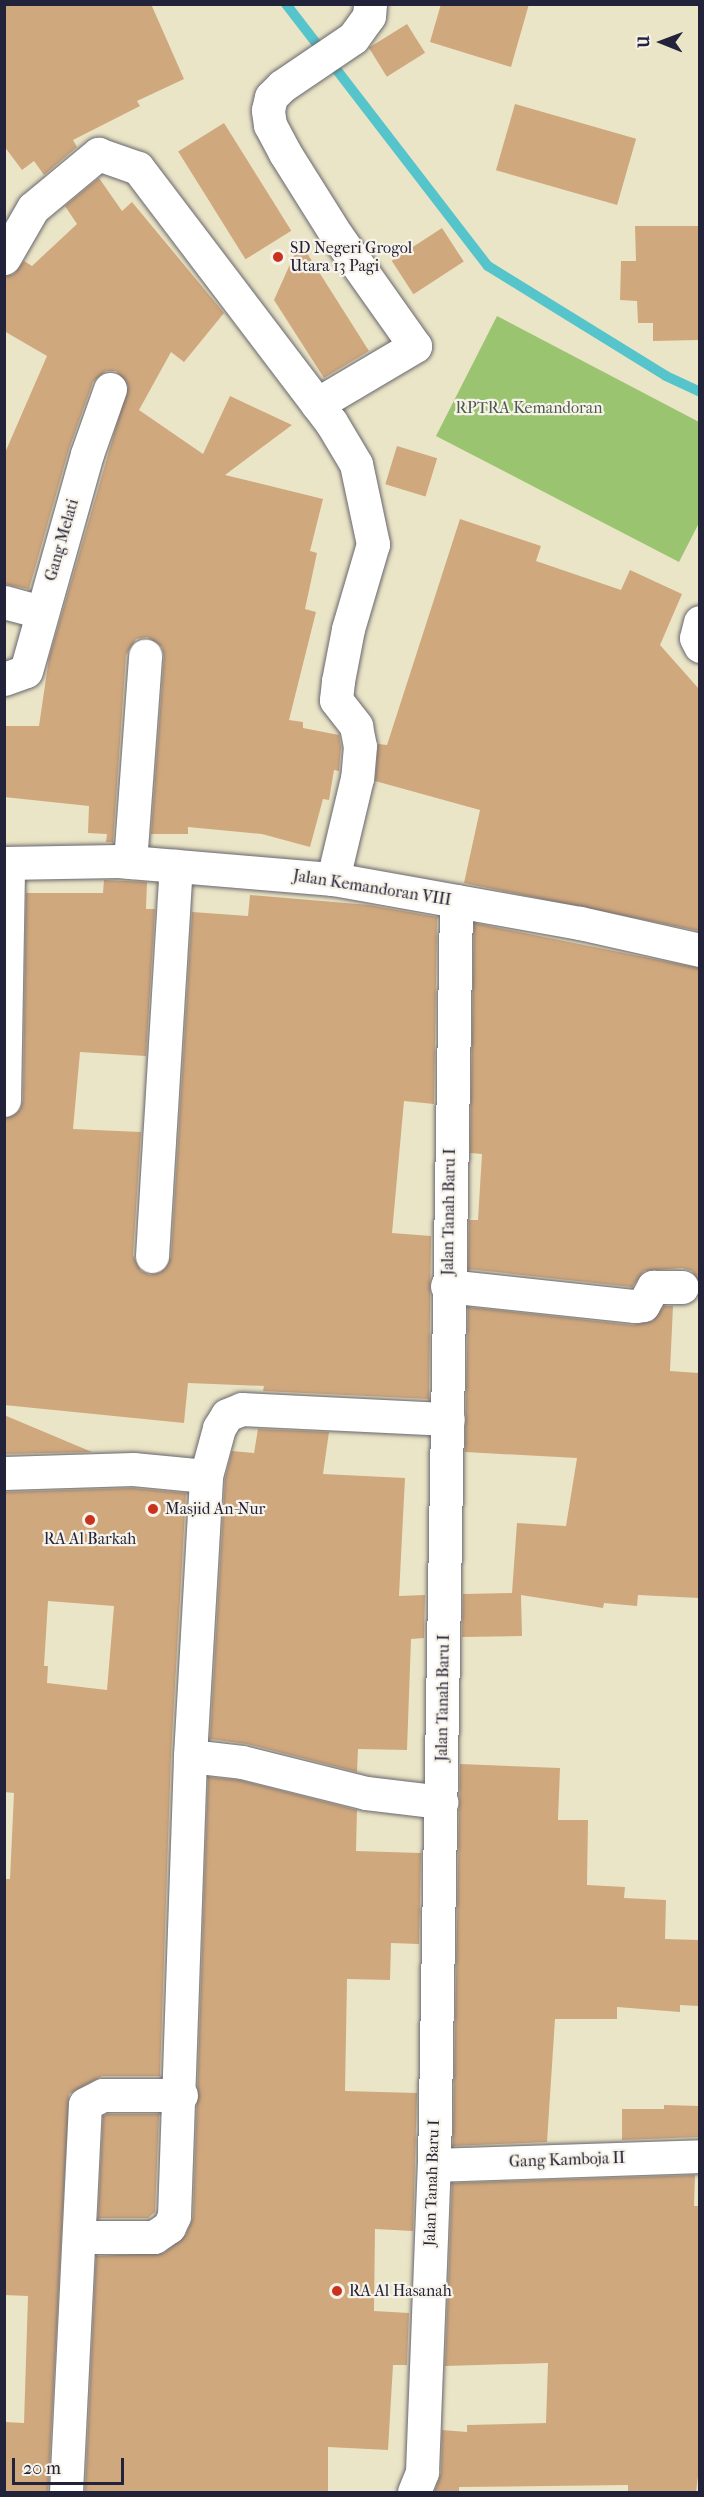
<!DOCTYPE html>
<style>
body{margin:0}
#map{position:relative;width:704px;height:2497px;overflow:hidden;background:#ebe5c7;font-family:"IM FELL French Canon",serif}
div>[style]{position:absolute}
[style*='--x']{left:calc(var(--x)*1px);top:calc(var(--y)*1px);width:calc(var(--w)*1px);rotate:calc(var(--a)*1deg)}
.green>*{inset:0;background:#9bc470}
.stream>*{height:10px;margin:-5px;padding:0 5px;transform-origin:5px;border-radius:5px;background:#56c4cb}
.building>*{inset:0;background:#d0a87e;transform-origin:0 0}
.roads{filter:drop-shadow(0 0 2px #68666c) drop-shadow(0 0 2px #68666c)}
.minor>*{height:33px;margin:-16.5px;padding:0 16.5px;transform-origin:16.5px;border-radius:16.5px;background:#fff}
.dots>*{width:16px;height:16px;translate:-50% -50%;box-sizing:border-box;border:3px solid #f7f3e8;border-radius:50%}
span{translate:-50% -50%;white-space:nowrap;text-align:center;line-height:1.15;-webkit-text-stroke:4.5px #f7f3e8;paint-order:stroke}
.poi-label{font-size:16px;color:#22223b}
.left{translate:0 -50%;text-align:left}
.park-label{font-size:16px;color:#4c5b4e}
.street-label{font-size:16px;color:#22223b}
.frame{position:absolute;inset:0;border:6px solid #22223b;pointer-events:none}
.north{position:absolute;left:632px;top:12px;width:60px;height:60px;-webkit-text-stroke:4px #f7f3e8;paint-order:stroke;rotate:271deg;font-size:16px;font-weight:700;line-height:24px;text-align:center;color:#22223b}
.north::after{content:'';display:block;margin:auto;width:21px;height:27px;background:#22223b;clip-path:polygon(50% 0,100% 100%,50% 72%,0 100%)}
.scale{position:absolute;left:12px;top:2458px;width:112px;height:27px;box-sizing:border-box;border:3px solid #22223b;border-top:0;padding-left:8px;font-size:18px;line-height:21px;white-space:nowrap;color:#22223b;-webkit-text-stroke:4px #f7f3e8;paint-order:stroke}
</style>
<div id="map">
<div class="green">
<div style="clip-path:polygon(497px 316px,699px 422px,699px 523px,679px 562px,436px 436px)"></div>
</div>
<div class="stream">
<div style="--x:286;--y:4;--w:331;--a:52.4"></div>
<div style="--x:488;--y:266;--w:209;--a:31.7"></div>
<div style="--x:666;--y:376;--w:38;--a:25"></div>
</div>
<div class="building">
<div style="clip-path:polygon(4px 4px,151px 4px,184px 79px,137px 101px,140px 106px,73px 140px,77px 147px,44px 175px,34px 161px,22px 170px,4px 146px)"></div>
<div style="clip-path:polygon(441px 4px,529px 4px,511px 67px,430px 42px)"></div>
<div style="left:407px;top:24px;width:34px;height:45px;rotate:58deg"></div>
<div style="left:515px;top:104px;width:126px;height:69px;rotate:16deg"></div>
<div style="left:224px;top:123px;width:127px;height:54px;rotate:58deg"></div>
<div style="clip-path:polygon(99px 178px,122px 211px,132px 202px,224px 313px,184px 362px,171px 352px,139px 410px,203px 454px,230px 396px,292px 425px,225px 475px,323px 499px,310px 551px,317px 553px,305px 609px,316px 612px,289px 720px,303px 722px,303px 728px,339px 735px,341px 747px,339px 771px,334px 770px,329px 800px,323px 799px,310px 847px,262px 834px,188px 827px,188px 834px,151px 834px,164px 657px,162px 647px,147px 637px,136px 639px,126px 655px,113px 842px,106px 842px,107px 834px,88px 833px,89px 806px,4px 797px,6px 726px,39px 726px,49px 658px,128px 386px,116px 371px,106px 371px,93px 382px,69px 449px,29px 589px,4px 584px,4px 455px,47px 356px,4px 331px,4px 277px,14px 274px,24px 261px,32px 266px,77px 224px,65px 206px)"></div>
<div style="clip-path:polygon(635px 226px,699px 226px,699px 340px,653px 341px,653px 323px,638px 323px,637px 301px,620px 300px,621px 261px,636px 261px)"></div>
<div style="left:442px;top:228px;width:40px;height:60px;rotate:57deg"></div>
<div style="clip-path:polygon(300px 242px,369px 351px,324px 378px,274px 300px)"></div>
<div style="left:397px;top:446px;width:42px;height:40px;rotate:17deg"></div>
<div style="clip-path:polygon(460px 519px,541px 546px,536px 561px,621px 590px,630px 570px,682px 594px,660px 645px,699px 689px,699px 931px,464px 883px,480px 810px,375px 781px,378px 744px,387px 745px)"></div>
<div style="clip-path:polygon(104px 880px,147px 882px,146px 909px,155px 909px,146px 1056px,80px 1052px,73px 1129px,141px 1132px,133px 1255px,141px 1271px,150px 1275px,161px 1272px,171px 1257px,192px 912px,248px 916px,250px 895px,369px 905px,437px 917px,434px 1104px,404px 1101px,392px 1233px,431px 1236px,429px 1399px,263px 1391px,264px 1386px,188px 1383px,184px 1423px,4px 1405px,4px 1147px,6px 1118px,20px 1110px,23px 1100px,26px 893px,103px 893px)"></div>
<div style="clip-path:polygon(474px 923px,699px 968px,699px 1282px,692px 1271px,682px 1268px,644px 1271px,632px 1287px,468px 1269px,469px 1220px,478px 1220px,482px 1154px,470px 1153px)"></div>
<div style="clip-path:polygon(664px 1306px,673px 1306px,670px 1371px,699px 1373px,699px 1598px,638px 1595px,637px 1606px,604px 1603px,603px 1608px,521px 1595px,522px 1636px,462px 1637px,463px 1594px,512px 1593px,517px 1523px,566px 1526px,577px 1458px,465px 1452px,468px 1307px,633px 1325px,653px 1321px)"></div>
<div style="clip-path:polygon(4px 1415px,92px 1452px,4px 1454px)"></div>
<div style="clip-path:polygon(258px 1429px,329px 1432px,323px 1474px,405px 1478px,399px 1596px,425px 1595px,424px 1638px,411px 1639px,407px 1750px,358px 1749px,357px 1772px,247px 1744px,210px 1739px,225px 1479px,232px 1451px,254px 1453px)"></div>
<div style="clip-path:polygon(evenodd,132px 1488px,186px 1493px,171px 1755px,160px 2076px,102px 2076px,69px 2094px,48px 2493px,4px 2493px,4px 2422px,24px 2423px,28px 2296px,4px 2295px,4px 1879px,10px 1879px,14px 1793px,4px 1792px,4px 1492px,132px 1488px,48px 1601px,114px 1606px,107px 1690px,47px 1683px,48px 1666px,44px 1666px,48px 1601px)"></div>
<div style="clip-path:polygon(460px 1764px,560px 1768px,558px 1820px,588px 1820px,587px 1885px,625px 1887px,624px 1898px,666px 1900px,665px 1939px,699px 1940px,699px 2006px,680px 2005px,680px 2012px,617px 2007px,617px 2019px,555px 2019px,547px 2142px,453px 2146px)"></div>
<div style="clip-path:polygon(208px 1777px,239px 1780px,357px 1810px,356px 1851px,421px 1853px,419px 1944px,391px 1943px,390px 1980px,347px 1979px,345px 2091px,417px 2093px,413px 2231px,375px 2229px,374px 2311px,409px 2313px,407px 2365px,393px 2365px,388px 2450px,328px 2447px,328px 2493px,85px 2493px,96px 2256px,164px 2253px,186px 2235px,193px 2217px)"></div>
<div style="clip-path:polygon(664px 2105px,699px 2106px,699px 2137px,622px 2140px,622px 2109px,664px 2109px)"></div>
<div style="clip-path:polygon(107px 2114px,159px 2114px,155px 2212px,148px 2218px,98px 2218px,103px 2116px)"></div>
<div style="clip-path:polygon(695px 2175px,694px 2206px,699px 2206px,699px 2468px,696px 2493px,628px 2493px,628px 2485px,459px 2487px,459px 2493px,434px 2493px,441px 2473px,442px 2430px,467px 2432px,467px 2425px,546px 2423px,548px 2363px,445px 2366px,452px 2183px)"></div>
</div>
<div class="roads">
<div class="minor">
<div style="--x:4;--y:258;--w:58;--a:-59.9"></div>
<div style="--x:33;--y:208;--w:85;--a:-39.7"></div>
<div style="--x:98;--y:154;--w:42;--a:19.3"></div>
<div style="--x:138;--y:168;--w:319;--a:52.8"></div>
<div style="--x:331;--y:422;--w:49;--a:59.2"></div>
<div style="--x:356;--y:464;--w:82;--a:78"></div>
<div style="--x:373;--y:544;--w:89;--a:106.4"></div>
<div style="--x:348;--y:629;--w:53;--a:100.9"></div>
<div style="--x:338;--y:681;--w:19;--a:96"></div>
<div style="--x:336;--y:700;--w:33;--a:52"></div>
<div style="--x:356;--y:726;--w:20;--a:79"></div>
<div style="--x:360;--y:746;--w:32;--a:95"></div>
<div style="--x:357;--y:778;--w:104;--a:103.4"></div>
<div style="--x:317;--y:404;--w:114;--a:-30.6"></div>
<div style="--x:415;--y:346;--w:135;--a:-125.3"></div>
<div style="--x:337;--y:236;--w:98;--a:-122.1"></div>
<div style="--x:285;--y:153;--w:32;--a:-118"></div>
<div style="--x:270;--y:125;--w:15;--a:-98"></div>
<div style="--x:268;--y:110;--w:13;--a:-77"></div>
<div style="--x:271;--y:97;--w:16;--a:-45"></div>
<div style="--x:282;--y:86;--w:86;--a:-34.1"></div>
<div style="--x:353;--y:38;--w:27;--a:-54"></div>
<div style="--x:369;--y:16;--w:12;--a:-85"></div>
<div style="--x:4;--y:602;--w:39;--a:15"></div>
<div style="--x:700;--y:622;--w:16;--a:104"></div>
<div style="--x:696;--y:638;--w:9;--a:63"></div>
<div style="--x:4;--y:679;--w:23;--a:-20"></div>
<div style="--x:26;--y:671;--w:225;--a:-74.3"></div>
<div style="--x:87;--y:454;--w:69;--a:-70.5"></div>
<div style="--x:130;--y:862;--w:207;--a:-85.8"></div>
<div style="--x:4;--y:863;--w:114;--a:-1"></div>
<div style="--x:118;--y:861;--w:216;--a:4.8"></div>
<div style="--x:333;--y:879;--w:251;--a:10.1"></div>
<div style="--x:580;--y:923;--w:123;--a:12.7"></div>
<div style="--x:4;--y:1100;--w:237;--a:-89"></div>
<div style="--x:152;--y:1256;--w:391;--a:-86.5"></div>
<div style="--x:447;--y:1286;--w:189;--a:6.1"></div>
<div style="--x:635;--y:1306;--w:8;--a:-7"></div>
<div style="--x:643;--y:1305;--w:21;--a:-61"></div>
<div style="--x:653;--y:1287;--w:29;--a:0"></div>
<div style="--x:4;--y:1473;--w:129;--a:-1.8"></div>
<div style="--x:133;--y:1469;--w:73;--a:5.5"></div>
<div style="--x:206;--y:1476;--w:50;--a:-74.8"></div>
<div style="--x:219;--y:1428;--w:15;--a:-58"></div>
<div style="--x:227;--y:1415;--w:16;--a:-22"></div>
<div style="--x:242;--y:1409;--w:206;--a:2.8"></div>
<div style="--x:190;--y:1756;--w:52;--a:6.6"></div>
<div style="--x:242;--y:1762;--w:128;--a:14"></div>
<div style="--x:366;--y:1793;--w:76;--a:6.8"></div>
<div style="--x:434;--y:2165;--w:266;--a:-1.9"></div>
<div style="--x:80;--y:2237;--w:74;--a:0"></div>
<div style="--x:154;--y:2237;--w:18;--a:-34"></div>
<div style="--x:169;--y:2227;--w:12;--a:-66"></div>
<div style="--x:174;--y:2216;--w:460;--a:-88"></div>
<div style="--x:190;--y:1756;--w:280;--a:-86.7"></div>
<div style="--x:66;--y:2492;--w:388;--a:-87.2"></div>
<div style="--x:85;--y:2104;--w:20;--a:-27"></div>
<div style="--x:103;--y:2095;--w:78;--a:0"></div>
<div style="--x:414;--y:2492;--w:22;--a:-68"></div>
<div style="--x:422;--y:2472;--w:307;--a:-87.8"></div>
<div style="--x:434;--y:2165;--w:1264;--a:-89"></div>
</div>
</div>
<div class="dots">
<div style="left:278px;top:257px;background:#c8321e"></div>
<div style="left:153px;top:1509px;background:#c8321e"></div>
<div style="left:90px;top:1520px;background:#c8321e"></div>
<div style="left:337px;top:2291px;background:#c8321e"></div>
</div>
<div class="poi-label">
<span class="left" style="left:290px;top:257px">SD Negeri Grogol<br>Utara 13 Pagi</span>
<span class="left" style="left:165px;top:1509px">Masjid An-Nur</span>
<span style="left:90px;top:1539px">RA Al Barkah</span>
<span class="left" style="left:349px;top:2291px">RA Al Hasanah</span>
</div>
<div class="park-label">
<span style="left:529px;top:408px">RPTRA Kemandoran</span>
</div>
<div class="street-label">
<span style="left:62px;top:540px;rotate:-74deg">Gang Melati</span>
<span style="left:372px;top:888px;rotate:9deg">Jalan Kemandoran VIII</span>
<span style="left:449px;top:1212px;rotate:-89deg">Jalan Tanah Baru I</span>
<span style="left:443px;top:1698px;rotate:-89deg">Jalan Tanah Baru I</span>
<span style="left:567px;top:2160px;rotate:-2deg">Gang Kamboja II</span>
<span style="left:432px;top:2183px;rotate:-88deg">Jalan Tanah Baru I</span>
</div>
<div class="frame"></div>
<div class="north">U</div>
<div class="scale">20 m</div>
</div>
